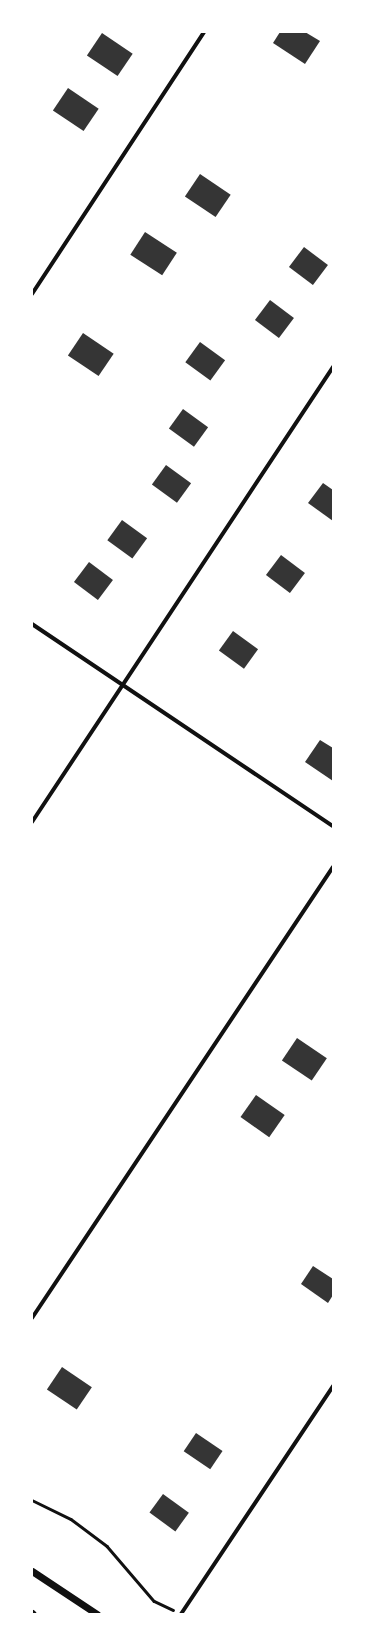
<!DOCTYPE html>
<style>
body{margin:0}
#map{position:relative;width:365px;height:1646px;overflow:hidden;background:#fff;font-family:Manrope,sans-serif}
div>[style]{position:absolute}
[style*='--x']{left:calc(var(--x)*1px);top:calc(var(--y)*1px);width:calc(var(--w)*1px);rotate:calc(var(--a)*1deg)}
.building>*{inset:0;background:#353535;transform-origin:0 0}
.path>*{height:2.5px;margin:-1.25px;padding:0 1.25px;transform-origin:1.25px;border-radius:1.25px;background:#111}
.minor>*{height:4px;margin:-2px;padding:0 2px;transform-origin:2px;border-radius:2px;background:#111}
.tertiary>*{height:7px;margin:-3.5px;padding:0 3.5px;transform-origin:3.5px;border-radius:3.5px;background:#111}
span{translate:-50% -50%;white-space:nowrap;text-align:center;line-height:1.15;-webkit-text-stroke:3px #fff;paint-order:stroke}
.frame{position:absolute;inset:0;border:33px solid #fff;pointer-events:none}
</style>
<div id="map">
<div class="building">
<div style="clip-path:polygon(280px 32px,305px 32px,320px 41px,305px 64px,273px 43px)"></div>
<div style="left:102px;top:33px;width:37px;height:27px;rotate:34deg"></div>
<div style="left:68px;top:88px;width:37px;height:27px;rotate:34deg"></div>
<div style="left:200px;top:174px;width:37px;height:27px;rotate:34deg"></div>
<div style="left:145px;top:232px;width:38px;height:27px;rotate:33deg"></div>
<div style="left:304px;top:247px;width:30px;height:25px;rotate:37deg"></div>
<div style="left:270px;top:300px;width:30px;height:25px;rotate:37deg"></div>
<div style="left:83px;top:333px;width:37px;height:27px;rotate:34deg"></div>
<div style="left:200px;top:342px;width:31px;height:25px;rotate:36deg"></div>
<div style="left:183px;top:409px;width:31px;height:24px;rotate:36deg"></div>
<div style="left:166px;top:465px;width:31px;height:24px;rotate:36deg"></div>
<div style="clip-path:polygon(323px 483px,333px 490px,333px 521px,308px 503px)"></div>
<div style="left:122px;top:520px;width:31px;height:25px;rotate:36deg"></div>
<div style="left:281px;top:555px;width:30px;height:25px;rotate:37deg"></div>
<div style="left:89px;top:562px;width:30px;height:25px;rotate:37deg"></div>
<div style="left:233px;top:631px;width:31px;height:24px;rotate:36deg"></div>
<div style="clip-path:polygon(320px 740px,333px 748px,333px 781px,305px 762px)"></div>
<div style="left:297px;top:1038px;width:36px;height:27px;rotate:34deg"></div>
<div style="left:256px;top:1095px;width:35px;height:27px;rotate:35deg"></div>
<div style="clip-path:polygon(313px 1266px,333px 1279px,333px 1295px,328px 1303px,301px 1284px)"></div>
<div style="left:62px;top:1367px;width:36px;height:27px;rotate:34deg"></div>
<div style="left:196px;top:1433px;width:32px;height:22px;rotate:34deg"></div>
<div style="left:163px;top:1494px;width:32px;height:23px;rotate:36deg"></div>
</div>
<div class="path">
<div style="--x:32;--y:1500;--w:43;--a:26"></div>
<div style="--x:71;--y:1519;--w:45;--a:36.9"></div>
<div style="--x:107;--y:1546;--w:72;--a:49.5"></div>
<div style="--x:154;--y:1601;--w:21;--a:25"></div>
</div>
<div class="minor">
<div style="--x:32;--y:294;--w:313;--a:-56.7"></div>
<div style="--x:32;--y:624;--w:362;--a:33.9"></div>
<div style="--x:32;--y:822;--w:546;--a:-56.51"></div>
<div style="--x:32;--y:1318;--w:542;--a:-56.28"></div>
<div style="--x:181;--y:1614;--w:274;--a:-56.3"></div>
</div>
<div class="tertiary">
<div style="--x:32;--y:1571;--w:78;--a:33.5"></div>
<div style="--x:32;--y:1613;--w:1;--a:45"></div>
</div>
<div class="frame"></div>
</div>
